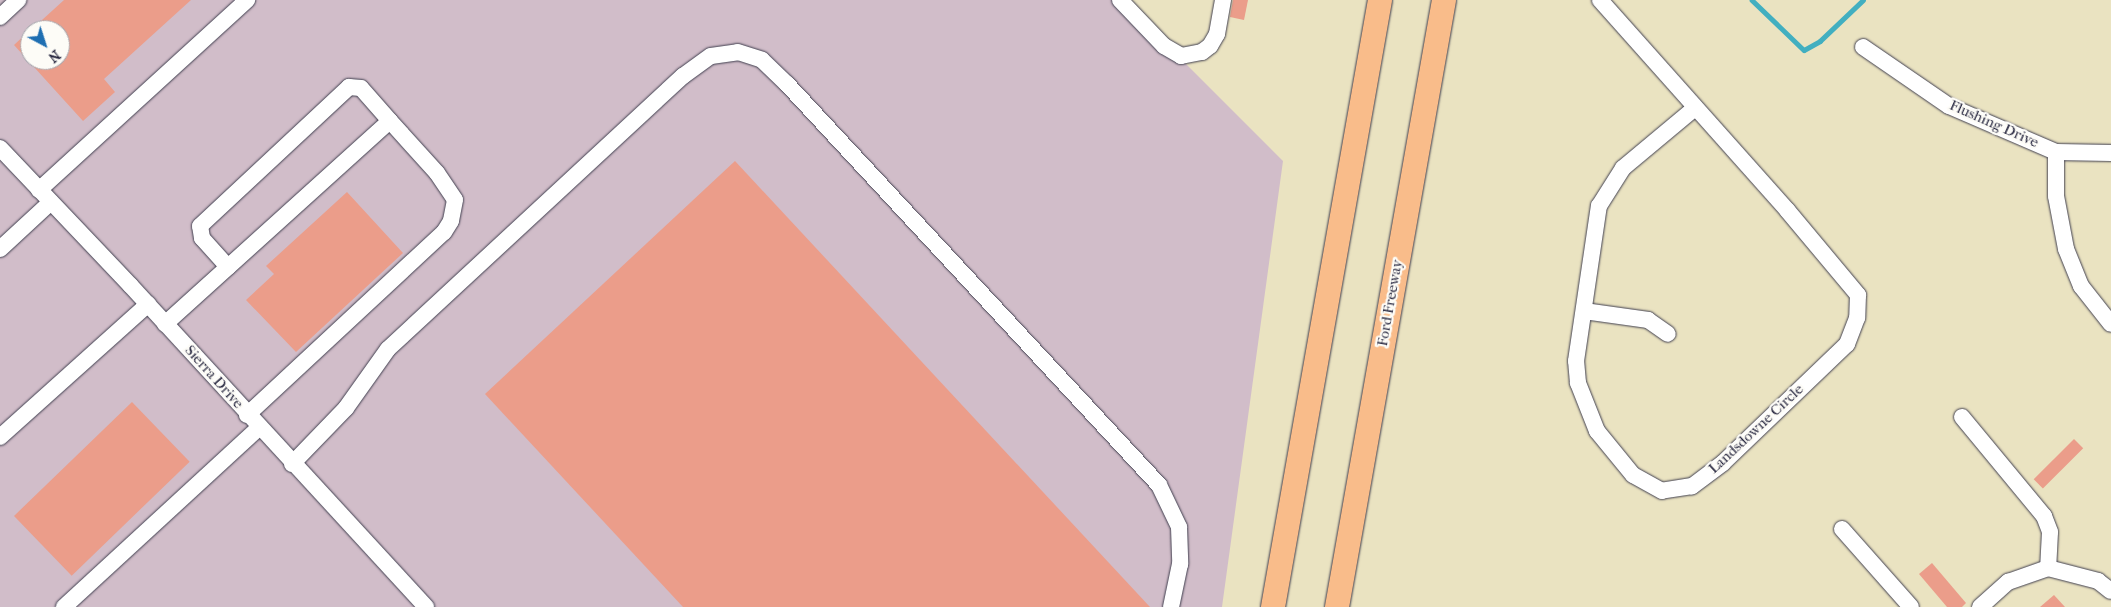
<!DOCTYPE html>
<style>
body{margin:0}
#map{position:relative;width:2111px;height:607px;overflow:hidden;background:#eae3c1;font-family:"IM FELL French Canon",serif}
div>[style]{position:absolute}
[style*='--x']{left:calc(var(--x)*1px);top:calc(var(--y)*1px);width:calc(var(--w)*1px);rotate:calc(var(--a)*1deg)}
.industrial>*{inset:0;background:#d1bdc9}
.stream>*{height:4.5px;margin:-2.25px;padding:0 2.25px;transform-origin:2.25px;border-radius:2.25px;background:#42afc0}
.building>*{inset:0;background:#eb9d8a;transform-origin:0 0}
.roads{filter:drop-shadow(0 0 1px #403f4f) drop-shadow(0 0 1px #403f4f)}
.minor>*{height:16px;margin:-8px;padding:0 8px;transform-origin:8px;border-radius:8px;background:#fff}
.highway>*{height:24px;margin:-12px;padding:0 12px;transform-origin:12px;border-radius:12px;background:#f9bc8a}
span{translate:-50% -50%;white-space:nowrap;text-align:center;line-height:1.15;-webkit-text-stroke:4.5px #fdfcf7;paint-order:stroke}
.street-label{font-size:15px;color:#22223b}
.north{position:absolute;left:20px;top:20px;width:50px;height:50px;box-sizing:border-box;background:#fdfcf7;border:1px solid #a5a5ac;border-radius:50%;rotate:140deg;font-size:14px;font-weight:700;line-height:20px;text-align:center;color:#22223b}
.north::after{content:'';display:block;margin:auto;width:18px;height:22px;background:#1f6fb2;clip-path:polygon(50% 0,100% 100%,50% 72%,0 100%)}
</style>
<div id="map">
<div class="industrial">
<div style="clip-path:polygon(evenodd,0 0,1122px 0,1283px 161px,1222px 607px,0 607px,0 0,30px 30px,60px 30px,60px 60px,30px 60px,30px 30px)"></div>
</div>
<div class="stream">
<div style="--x:1752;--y:0;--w:72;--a:43.9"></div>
<div style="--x:1804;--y:50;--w:18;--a:-29"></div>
<div style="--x:1820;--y:41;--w:59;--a:-43.6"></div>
</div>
<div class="building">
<div style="clip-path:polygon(64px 0,191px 0,104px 79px,115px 92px,83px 121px,14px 45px,30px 30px,30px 60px,60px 60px,60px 30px,31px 30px)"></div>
<div style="clip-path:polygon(1233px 0,1248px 0,1244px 20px,1230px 17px)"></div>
<div style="clip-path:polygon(735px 161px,1150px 607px,683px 607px,485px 394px)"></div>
<div style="clip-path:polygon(347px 192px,403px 253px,296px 352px,246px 300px,274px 274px,266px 266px)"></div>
<div style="left:132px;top:402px;width:83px;height:164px;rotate:46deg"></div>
<div style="left:2074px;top:439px;width:13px;height:57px;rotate:45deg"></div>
<div style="clip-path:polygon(1932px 563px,1966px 603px,1962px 607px,1947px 607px,1919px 574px)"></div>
<div style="clip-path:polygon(2054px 595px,2065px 607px,2040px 607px)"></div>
</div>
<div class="roads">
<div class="minor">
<div style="--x:1120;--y:0;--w:64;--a:46.3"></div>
<div style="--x:1164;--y:46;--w:20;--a:30"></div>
<div style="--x:1181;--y:56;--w:21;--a:-11"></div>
<div style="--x:1202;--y:52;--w:10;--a:-37"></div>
<div style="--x:1210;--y:46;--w:14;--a:-60"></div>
<div style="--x:1217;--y:34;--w:35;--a:-80"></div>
<div style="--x:1600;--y:0;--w:281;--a:48.3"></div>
<div style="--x:1787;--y:210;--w:111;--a:50.1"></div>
<div style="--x:1858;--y:295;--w:23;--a:92"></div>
<div style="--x:1857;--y:318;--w:28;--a:111"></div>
<div style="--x:1847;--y:344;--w:172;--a:136.2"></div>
<div style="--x:1723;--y:463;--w:39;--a:143"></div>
<div style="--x:1692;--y:486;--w:30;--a:171"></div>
<div style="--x:1662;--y:491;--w:33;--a:-151"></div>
<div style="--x:1633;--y:475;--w:57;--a:-129.3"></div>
<div style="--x:1597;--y:431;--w:52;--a:-111.6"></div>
<div style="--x:1578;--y:383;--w:22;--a:-95"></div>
<div style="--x:1576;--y:361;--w:157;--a:-81.6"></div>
<div style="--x:1599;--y:206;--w:45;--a:-57.7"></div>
<div style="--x:1623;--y:168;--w:94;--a:-39.8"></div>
<div style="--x:0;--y:17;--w:25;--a:-43"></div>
<div style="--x:1863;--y:47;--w:104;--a:34.5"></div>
<div style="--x:1949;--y:106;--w:116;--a:23.3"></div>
<div style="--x:2056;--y:152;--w:55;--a:1"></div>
<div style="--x:0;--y:148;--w:190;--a:46.5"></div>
<div style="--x:131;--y:286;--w:436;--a:47.4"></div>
<div style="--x:2056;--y:152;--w:44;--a:90"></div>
<div style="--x:2056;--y:196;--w:54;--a:79.3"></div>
<div style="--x:2066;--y:249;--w:40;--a:68"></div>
<div style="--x:2081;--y:286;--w:48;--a:51.7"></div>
<div style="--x:39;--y:190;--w:282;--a:-42.4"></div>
<div style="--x:0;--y:249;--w:69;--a:-42.7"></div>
<div style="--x:228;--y:267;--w:39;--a:-132"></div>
<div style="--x:202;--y:238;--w:12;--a:-99"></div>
<div style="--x:200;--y:226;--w:204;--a:-43"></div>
<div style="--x:349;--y:87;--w:12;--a:5"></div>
<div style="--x:361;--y:88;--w:44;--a:48.7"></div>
<div style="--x:1584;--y:311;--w:65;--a:8"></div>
<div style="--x:1648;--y:320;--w:24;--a:35"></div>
<div style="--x:165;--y:324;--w:303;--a:-42.1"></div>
<div style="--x:390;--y:121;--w:70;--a:47.9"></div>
<div style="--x:437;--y:173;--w:32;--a:56"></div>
<div style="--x:455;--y:200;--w:21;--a:101"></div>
<div style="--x:451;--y:221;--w:13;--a:122"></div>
<div style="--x:444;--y:232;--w:269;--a:137.1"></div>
<div style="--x:1962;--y:417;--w:129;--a:50.4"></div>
<div style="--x:2044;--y:516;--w:17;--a:69"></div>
<div style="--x:2050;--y:532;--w:36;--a:93"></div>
<div style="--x:0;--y:437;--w:199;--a:-41.9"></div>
<div style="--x:292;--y:464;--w:78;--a:-46"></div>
<div style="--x:346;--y:408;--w:72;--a:-54.6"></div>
<div style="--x:388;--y:349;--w:402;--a:-42.8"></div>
<div style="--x:683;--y:76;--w:34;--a:-36"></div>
<div style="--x:711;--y:56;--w:27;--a:-8"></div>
<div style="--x:738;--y:52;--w:25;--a:18"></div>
<div style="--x:762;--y:60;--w:35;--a:44"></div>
<div style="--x:787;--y:84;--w:547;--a:47.15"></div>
<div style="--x:1159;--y:485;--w:47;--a:64.5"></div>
<div style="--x:1179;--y:527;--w:37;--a:88"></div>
<div style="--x:1180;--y:564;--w:44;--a:101.8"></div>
<div style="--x:1842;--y:529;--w:104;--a:48.5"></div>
<div style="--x:64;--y:607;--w:265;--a:-42.6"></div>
<div style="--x:1980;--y:607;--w:38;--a:-42"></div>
<div style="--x:2008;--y:582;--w:42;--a:-19.3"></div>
<div style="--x:2048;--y:568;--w:52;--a:14.6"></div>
<div style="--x:2098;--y:581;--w:16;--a:38"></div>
</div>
<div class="highway">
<div style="--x:1273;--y:607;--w:616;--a:-80"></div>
<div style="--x:1337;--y:607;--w:616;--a:-80"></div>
</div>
</div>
<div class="street-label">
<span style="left:1994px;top:124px;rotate:24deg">Flushing Drive</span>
<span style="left:1390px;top:303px;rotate:-80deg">Ford Freeway</span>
<span style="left:214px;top:377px;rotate:48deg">Sierra Drive</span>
<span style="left:1756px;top:429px;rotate:-43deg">Landsdowne Circle</span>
</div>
<div class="north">N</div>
</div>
